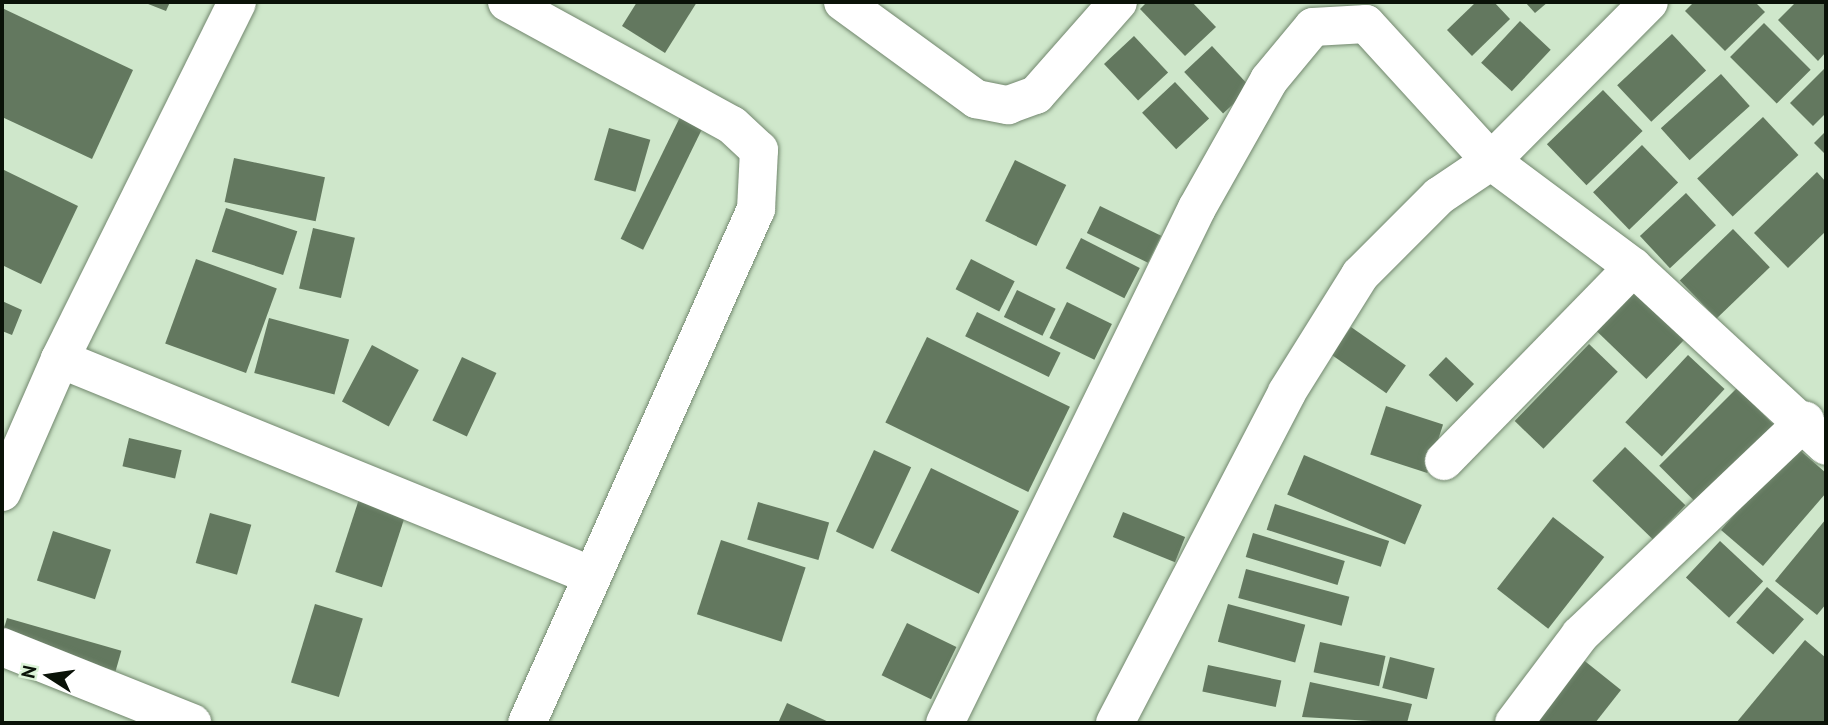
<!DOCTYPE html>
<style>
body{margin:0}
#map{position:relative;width:1828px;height:725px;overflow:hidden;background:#cfe7cb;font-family:"PT Sans",sans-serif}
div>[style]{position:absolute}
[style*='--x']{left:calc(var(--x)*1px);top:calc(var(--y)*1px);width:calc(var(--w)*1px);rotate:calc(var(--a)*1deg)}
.building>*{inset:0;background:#63785f;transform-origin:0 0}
.roads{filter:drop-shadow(0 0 2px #72876e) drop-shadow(0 0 2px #72876e)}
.minor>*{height:38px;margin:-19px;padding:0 19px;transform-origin:19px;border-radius:19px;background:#fff}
span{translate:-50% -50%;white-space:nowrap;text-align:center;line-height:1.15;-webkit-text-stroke:5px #dcf4d8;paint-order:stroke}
.frame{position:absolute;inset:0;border:4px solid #0a1208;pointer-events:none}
.north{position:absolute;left:14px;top:641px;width:70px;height:70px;-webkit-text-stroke:5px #dcf4d8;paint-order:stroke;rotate:282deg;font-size:19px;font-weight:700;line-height:28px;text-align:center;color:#0a1208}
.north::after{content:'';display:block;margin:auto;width:24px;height:32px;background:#0a1208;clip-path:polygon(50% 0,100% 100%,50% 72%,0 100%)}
</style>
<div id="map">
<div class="building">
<div style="clip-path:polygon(143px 2px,170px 2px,166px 11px)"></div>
<div style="clip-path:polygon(637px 2px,697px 2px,665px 53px,622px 26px)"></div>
<div style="clip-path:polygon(1147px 2px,1192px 2px,1216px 27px,1185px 56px,1140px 9px)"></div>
<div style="clip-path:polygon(1476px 2px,1494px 2px,1510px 19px,1472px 56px,1447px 30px)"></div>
<div style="clip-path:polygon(1525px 2px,1548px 2px,1535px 13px)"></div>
<div style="clip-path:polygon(1694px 2px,1755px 2px,1765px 12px,1725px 51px,1685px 11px)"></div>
<div style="clip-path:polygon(1796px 2px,1826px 2px,1826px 52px,1818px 61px,1778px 20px)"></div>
<div style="clip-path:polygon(2px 8px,133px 70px,92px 159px,2px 117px)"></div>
<div style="left:1520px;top:21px;width:42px;height:57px;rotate:43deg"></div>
<div style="left:1764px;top:23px;width:66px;height:48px;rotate:45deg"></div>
<div style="left:1672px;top:34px;width:50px;height:75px;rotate:47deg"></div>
<div style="left:1134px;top:36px;width:50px;height:41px;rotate:47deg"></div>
<div style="left:1212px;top:46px;width:57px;height:38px;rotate:47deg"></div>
<div style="clip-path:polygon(1826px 67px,1826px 113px,1813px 126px,1790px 103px)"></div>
<div style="left:1721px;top:74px;width:43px;height:81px;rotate:48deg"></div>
<div style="left:1175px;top:82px;width:50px;height:45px;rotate:47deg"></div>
<div style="left:1603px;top:90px;width:57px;height:78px;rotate:46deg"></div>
<div style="left:682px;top:113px;width:25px;height:140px;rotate:26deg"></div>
<div style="left:1763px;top:117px;width:52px;height:90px;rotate:47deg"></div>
<div style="left:609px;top:128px;width:43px;height:54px;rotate:16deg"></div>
<div style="clip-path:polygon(1826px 131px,1826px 155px,1814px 143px)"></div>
<div style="left:1642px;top:145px;width:52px;height:68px;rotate:46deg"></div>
<div style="left:234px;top:158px;width:93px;height:45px;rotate:12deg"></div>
<div style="left:1015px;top:160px;width:57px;height:68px;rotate:26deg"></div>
<div style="clip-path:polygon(2px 169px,78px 206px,41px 284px,2px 265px)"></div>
<div style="clip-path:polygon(1817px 172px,1826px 182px,1826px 231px,1788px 268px,1754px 233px)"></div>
<div style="left:1686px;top:193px;width:44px;height:63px;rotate:47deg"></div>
<div style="left:1100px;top:206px;width:68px;height:30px;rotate:26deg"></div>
<div style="left:226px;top:208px;width:75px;height:46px;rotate:18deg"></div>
<div style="left:313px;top:228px;width:43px;height:62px;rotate:13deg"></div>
<div style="left:1733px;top:229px;width:53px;height:74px;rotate:46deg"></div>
<div style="left:1081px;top:238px;width:66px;height:34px;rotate:27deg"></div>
<div style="left:196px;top:259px;width:86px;height:90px;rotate:20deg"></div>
<div style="left:971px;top:259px;width:49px;height:34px;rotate:27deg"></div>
<div style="left:1632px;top:286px;width:75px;height:57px;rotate:44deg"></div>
<div style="left:1017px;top:290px;width:43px;height:30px;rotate:26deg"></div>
<div style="clip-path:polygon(2px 301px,22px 310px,12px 335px,2px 331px)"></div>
<div style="left:1067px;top:302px;width:50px;height:40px;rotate:26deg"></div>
<div style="left:977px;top:312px;width:93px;height:27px;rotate:26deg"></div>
<div style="left:269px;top:318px;width:83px;height:57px;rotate:15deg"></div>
<div style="left:1351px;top:327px;width:67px;height:34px;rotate:35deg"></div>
<div style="left:927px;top:337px;width:159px;height:95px;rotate:26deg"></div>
<div style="left:1589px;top:344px;width:40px;height:107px;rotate:44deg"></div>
<div style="left:372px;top:345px;width:53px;height:64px;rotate:28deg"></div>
<div style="left:1688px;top:355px;width:50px;height:92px;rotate:43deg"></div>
<div style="left:462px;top:357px;width:38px;height:70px;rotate:25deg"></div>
<div style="left:1446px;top:357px;width:39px;height:25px;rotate:44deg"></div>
<div style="left:1737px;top:388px;width:58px;height:110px;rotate:45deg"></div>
<div style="left:1386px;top:406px;width:60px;height:51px;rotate:18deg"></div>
<div style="left:129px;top:438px;width:54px;height:29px;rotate:13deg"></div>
<div style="clip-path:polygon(1795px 446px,1826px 473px,1826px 493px,1763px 566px,1721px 530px)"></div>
<div style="left:1625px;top:447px;width:84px;height:47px;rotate:44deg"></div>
<div style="left:874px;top:450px;width:41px;height:90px;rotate:25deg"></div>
<div style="left:1304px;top:455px;width:128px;height:43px;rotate:23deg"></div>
<div style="left:931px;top:468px;width:98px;height:92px;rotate:26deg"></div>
<div style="left:360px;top:496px;width:49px;height:80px;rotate:18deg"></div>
<div style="left:758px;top:502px;width:74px;height:39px;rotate:16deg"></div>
<div style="left:1275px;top:504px;width:120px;height:27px;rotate:18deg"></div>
<div style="left:1123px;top:512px;width:67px;height:27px;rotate:22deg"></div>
<div style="left:210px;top:513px;width:43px;height:52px;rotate:16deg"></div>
<div style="left:1553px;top:517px;width:65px;height:91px;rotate:38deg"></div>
<div style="clip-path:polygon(1826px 519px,1826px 604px,1817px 615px,1775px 581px)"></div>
<div style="left:53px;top:531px;width:61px;height:52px;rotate:18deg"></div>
<div style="left:1253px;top:533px;width:96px;height:25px;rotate:17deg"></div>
<div style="left:721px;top:540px;width:89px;height:78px;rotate:18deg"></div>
<div style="left:1720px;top:541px;width:59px;height:50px;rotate:43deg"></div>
<div style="left:1246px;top:569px;width:107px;height:30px;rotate:15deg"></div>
<div style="left:1767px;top:587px;width:49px;height:47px;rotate:41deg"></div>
<div style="left:315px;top:604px;width:50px;height:82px;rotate:17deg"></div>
<div style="left:1228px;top:604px;width:80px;height:39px;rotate:15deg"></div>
<div style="left:7px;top:618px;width:119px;height:21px;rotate:16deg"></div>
<div style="left:907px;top:623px;width:55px;height:58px;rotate:26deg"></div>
<div style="clip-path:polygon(1805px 640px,1826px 658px,1826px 723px,1736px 723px)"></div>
<div style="left:1320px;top:642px;width:67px;height:31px;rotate:12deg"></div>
<div style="left:1390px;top:657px;width:46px;height:32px;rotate:14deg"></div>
<div style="clip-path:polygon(1581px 658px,1621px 690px,1595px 723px,1530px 723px)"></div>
<div style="left:1208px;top:665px;width:75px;height:27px;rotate:12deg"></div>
<div style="clip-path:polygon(1310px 682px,1412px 704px,1407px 723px,1302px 717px)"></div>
<div style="clip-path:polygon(787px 703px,831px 723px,778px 723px)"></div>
</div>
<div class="roads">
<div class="minor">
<div style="--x:507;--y:2;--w:256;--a:28.7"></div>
<div style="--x:732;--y:125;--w:37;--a:43"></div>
<div style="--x:759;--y:150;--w:59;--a:92.9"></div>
<div style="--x:756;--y:209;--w:563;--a:114.01"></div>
<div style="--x:843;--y:2;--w:165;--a:36.1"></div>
<div style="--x:976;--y:99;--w:33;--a:11"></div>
<div style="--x:1008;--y:105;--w:30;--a:-20"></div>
<div style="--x:1036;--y:95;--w:124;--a:-48.6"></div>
<div style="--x:60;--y:359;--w:572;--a:22.17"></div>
<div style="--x:1444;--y:461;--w:271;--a:-45.7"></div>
<div style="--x:2;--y:492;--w:145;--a:-66.4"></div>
<div style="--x:60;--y:359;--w:398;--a:-63.6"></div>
<div style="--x:2;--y:647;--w:205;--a:21.8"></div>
<div style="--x:945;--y:723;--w:573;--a:-63.93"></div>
<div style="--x:1197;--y:208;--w:147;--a:-60.6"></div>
<div style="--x:1269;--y:80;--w:69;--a:-50.3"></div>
<div style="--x:1313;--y:27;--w:53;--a:-3.2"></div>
<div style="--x:1366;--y:24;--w:185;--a:47.6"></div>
<div style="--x:1491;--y:161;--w:224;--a:-45.2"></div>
<div style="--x:1115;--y:723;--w:373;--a:-62.5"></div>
<div style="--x:1287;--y:392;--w:138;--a:-58"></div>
<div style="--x:1360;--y:275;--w:112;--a:-45"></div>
<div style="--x:1439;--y:196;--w:63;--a:-33.9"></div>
<div style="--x:1491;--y:161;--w:177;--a:36.7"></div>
<div style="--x:1633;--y:267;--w:263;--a:42.8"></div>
<div style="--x:1514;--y:723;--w:110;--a:-53.1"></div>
<div style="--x:1580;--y:635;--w:311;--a:-43.6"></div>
</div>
</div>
<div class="frame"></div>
<div class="north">N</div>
</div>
